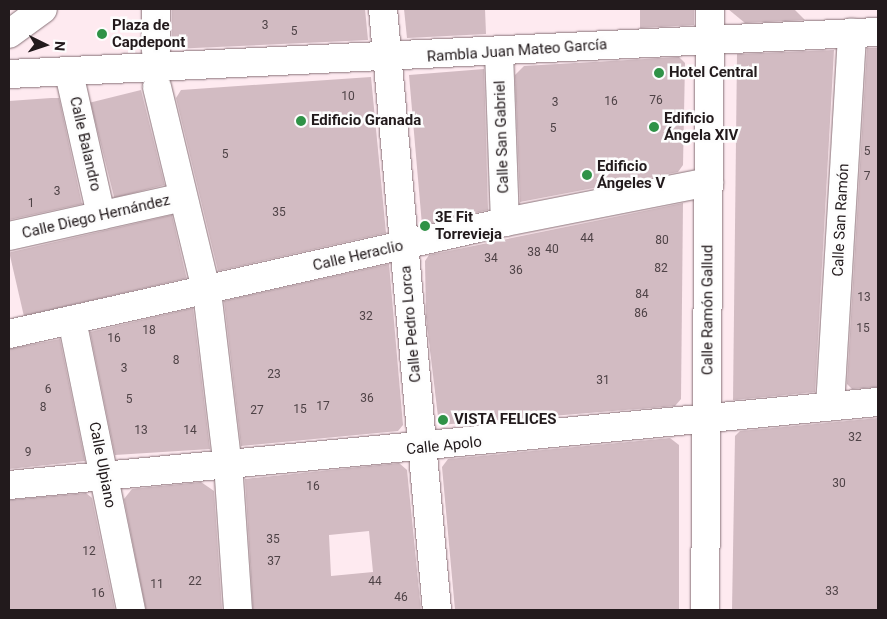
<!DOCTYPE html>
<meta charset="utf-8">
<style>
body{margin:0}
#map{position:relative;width:887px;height:619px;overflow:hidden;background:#feeaf0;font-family:Roboto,sans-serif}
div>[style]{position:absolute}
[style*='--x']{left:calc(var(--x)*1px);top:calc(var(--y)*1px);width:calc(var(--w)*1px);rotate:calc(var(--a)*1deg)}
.building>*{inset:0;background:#d2bbc2;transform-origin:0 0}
.roads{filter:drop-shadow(0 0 1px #877177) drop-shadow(0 0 1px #877177)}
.minor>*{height:28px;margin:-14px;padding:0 14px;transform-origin:14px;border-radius:14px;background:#fff}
.dots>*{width:14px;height:14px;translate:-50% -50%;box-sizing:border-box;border:2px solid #fdfdfd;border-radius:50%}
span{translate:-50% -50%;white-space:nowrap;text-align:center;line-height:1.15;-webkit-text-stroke:5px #fdfdfd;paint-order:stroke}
.number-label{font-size:12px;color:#4e4246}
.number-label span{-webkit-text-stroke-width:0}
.poi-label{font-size:15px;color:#221a1c;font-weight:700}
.left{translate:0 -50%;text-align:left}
.street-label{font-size:15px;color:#221a1c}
.frame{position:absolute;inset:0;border:10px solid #221a1c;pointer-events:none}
.north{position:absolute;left:20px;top:20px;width:50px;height:50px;-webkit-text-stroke:4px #fdfdfd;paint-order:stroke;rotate:94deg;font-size:14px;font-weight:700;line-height:20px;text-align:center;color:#221a1c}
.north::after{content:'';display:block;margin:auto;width:18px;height:22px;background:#221a1c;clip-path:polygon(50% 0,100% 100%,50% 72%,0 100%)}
</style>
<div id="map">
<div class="building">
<div style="clip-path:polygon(172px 9px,365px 9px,368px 40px,172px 49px)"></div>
<div style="clip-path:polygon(404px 9px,485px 9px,486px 34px,407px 38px)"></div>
<div style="clip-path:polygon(640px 9px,694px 9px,694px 25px,640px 28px)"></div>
<div style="clip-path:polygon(728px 9px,794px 9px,805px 20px,745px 23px)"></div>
<div style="clip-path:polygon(867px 48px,878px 48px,878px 387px,852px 389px,847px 384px)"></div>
<div style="clip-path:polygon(834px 50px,815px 392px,733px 400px,737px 54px)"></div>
<div style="clip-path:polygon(679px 57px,685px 63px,683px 165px,678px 172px,520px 202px,515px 75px,524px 66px)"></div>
<div style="clip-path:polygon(484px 69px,488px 210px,422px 225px,409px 75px)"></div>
<div style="clip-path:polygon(371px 77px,386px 233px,218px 271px,176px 98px,181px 90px)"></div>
<div style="left:141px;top:90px;width:98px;height:52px;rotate:76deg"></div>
<div style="clip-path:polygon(51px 98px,59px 98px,82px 204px,9px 220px,9px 101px)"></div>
<div style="clip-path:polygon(683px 203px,681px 399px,675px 406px,439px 425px,426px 317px,425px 261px,429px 255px)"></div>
<div style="left:172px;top:215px;width:65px;height:167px;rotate:77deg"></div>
<div style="clip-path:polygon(389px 264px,403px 425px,398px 431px,241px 446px,224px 301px)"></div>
<div style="clip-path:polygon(193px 308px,210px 449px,115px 455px,90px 332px)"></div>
<div style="clip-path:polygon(60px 339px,85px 461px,9px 469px,9px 349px)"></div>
<div style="clip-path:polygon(878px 418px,878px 610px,732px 610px,735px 436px,740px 431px)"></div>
<div style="clip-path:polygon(670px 438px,679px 445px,679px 610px,455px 610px,442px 467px,448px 459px)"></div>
<div style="clip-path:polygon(evenodd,399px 463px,407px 470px,421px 610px,253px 610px,245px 479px,399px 463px,369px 531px,373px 572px,331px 576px,329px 535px,369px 531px)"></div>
<div style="clip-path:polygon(201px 482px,214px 491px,222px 610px,146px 610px,124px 499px,132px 489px)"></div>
<div style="clip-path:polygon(86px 493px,92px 498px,115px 610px,9px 610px,9px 500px)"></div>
</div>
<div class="roads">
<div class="minor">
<div style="--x:383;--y:9;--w:603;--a:84.87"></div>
<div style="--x:9;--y:34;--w:42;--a:-36.3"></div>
<div style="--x:156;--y:51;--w:42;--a:-90"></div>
<div style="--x:499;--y:52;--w:170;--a:88"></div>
<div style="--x:69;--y:73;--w:146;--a:77.3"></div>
<div style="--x:9;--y:74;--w:870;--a:-2.77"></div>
<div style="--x:157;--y:87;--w:200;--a:76.4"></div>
<div style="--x:9;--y:236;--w:178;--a:-12.6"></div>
<div style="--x:208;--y:300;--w:152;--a:83.2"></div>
<div style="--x:72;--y:320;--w:296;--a:78.5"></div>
<div style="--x:9;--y:334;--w:508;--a:-12.72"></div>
<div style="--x:505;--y:222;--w:208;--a:-11.1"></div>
<div style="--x:830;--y:406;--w:374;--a:-86.6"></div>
<div style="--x:229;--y:478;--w:132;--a:86.1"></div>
<div style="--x:9;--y:485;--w:873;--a:-5.46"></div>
<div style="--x:705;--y:610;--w:601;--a:-89.52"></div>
</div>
</div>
<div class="dots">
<div style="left:102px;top:34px;background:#2f9247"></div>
<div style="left:659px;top:73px;background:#2f9247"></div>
<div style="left:301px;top:121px;background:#2f9247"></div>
<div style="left:654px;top:127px;background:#2f9247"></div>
<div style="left:587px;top:175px;background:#2f9247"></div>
<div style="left:425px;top:226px;background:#2f9247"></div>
<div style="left:443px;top:420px;background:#2f9247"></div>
</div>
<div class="number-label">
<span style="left:265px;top:26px">3</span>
<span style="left:294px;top:32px">5</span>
<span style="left:348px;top:97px">10</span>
<span style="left:656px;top:101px">76</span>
<span style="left:611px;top:102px">16</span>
<span style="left:555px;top:103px">3</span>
<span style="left:553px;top:129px">5</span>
<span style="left:867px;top:152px">5</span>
<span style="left:225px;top:155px">5</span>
<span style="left:867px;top:177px">7</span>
<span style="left:57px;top:192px">3</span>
<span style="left:31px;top:204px">1</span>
<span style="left:279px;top:213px">35</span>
<span style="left:587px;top:239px">44</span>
<span style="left:662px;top:241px">80</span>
<span style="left:552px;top:250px">40</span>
<span style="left:534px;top:253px">38</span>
<span style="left:491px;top:259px">34</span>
<span style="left:661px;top:269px">82</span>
<span style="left:516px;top:271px">36</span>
<span style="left:642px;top:295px">84</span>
<span style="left:864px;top:298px">13</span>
<span style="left:641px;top:314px">86</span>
<span style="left:366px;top:317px">32</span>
<span style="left:863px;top:329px">15</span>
<span style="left:149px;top:331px">18</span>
<span style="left:114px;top:339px">16</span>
<span style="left:176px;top:361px">8</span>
<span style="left:124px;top:369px">3</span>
<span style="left:274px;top:375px">23</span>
<span style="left:603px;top:381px">31</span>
<span style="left:48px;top:390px">6</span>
<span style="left:367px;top:399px">36</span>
<span style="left:129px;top:400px">5</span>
<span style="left:323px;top:407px">17</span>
<span style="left:43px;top:408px">8</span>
<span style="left:300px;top:410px">15</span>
<span style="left:257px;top:411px">27</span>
<span style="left:141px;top:431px">13</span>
<span style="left:190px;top:431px">14</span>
<span style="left:855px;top:438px">32</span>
<span style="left:28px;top:453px">9</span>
<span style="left:839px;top:484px">30</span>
<span style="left:313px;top:487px">16</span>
<span style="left:273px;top:540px">35</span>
<span style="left:89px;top:552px">12</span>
<span style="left:274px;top:562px">37</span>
<span style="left:195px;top:582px">22</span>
<span style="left:375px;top:582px">44</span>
<span style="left:157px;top:585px">11</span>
<span style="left:832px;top:592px">33</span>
<span style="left:98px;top:594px">16</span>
<span style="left:401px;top:598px">46</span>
</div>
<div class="poi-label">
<span class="left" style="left:112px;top:34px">Plaza de<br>Capdepont</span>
<span class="left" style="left:669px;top:73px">Hotel Central</span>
<span class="left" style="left:664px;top:127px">Edificio<br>Ángela XIV</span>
<span class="left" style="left:311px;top:121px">Edificio Granada</span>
<span class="left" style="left:597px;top:175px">Edificio<br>Ángeles V</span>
<span class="left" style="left:435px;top:226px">3E Fit<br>Torrevieja</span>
<span class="left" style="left:454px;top:420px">VISTA FELICES</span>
</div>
<div class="street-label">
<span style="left:517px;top:51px;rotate:-4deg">Rambla Juan Mateo García</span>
<span style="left:502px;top:137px;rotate:-92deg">Calle San Gabriel</span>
<span style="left:85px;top:144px;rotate:77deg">Calle Balandro</span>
<span style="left:96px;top:217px;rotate:-13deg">Calle Diego Hernández</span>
<span style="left:841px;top:220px;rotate:-87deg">Calle San Ramón</span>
<span style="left:358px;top:256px;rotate:-13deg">Calle Heraclio</span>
<span style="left:708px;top:310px;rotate:-90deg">Calle Ramón Gallud</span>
<span style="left:411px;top:324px;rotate:-95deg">Calle Pedro Lorca</span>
<span style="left:444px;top:446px;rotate:-6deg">Calle Apolo</span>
<span style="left:102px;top:465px;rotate:79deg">Calle Ulpiano</span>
</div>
<div class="frame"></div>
<div class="north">N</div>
</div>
